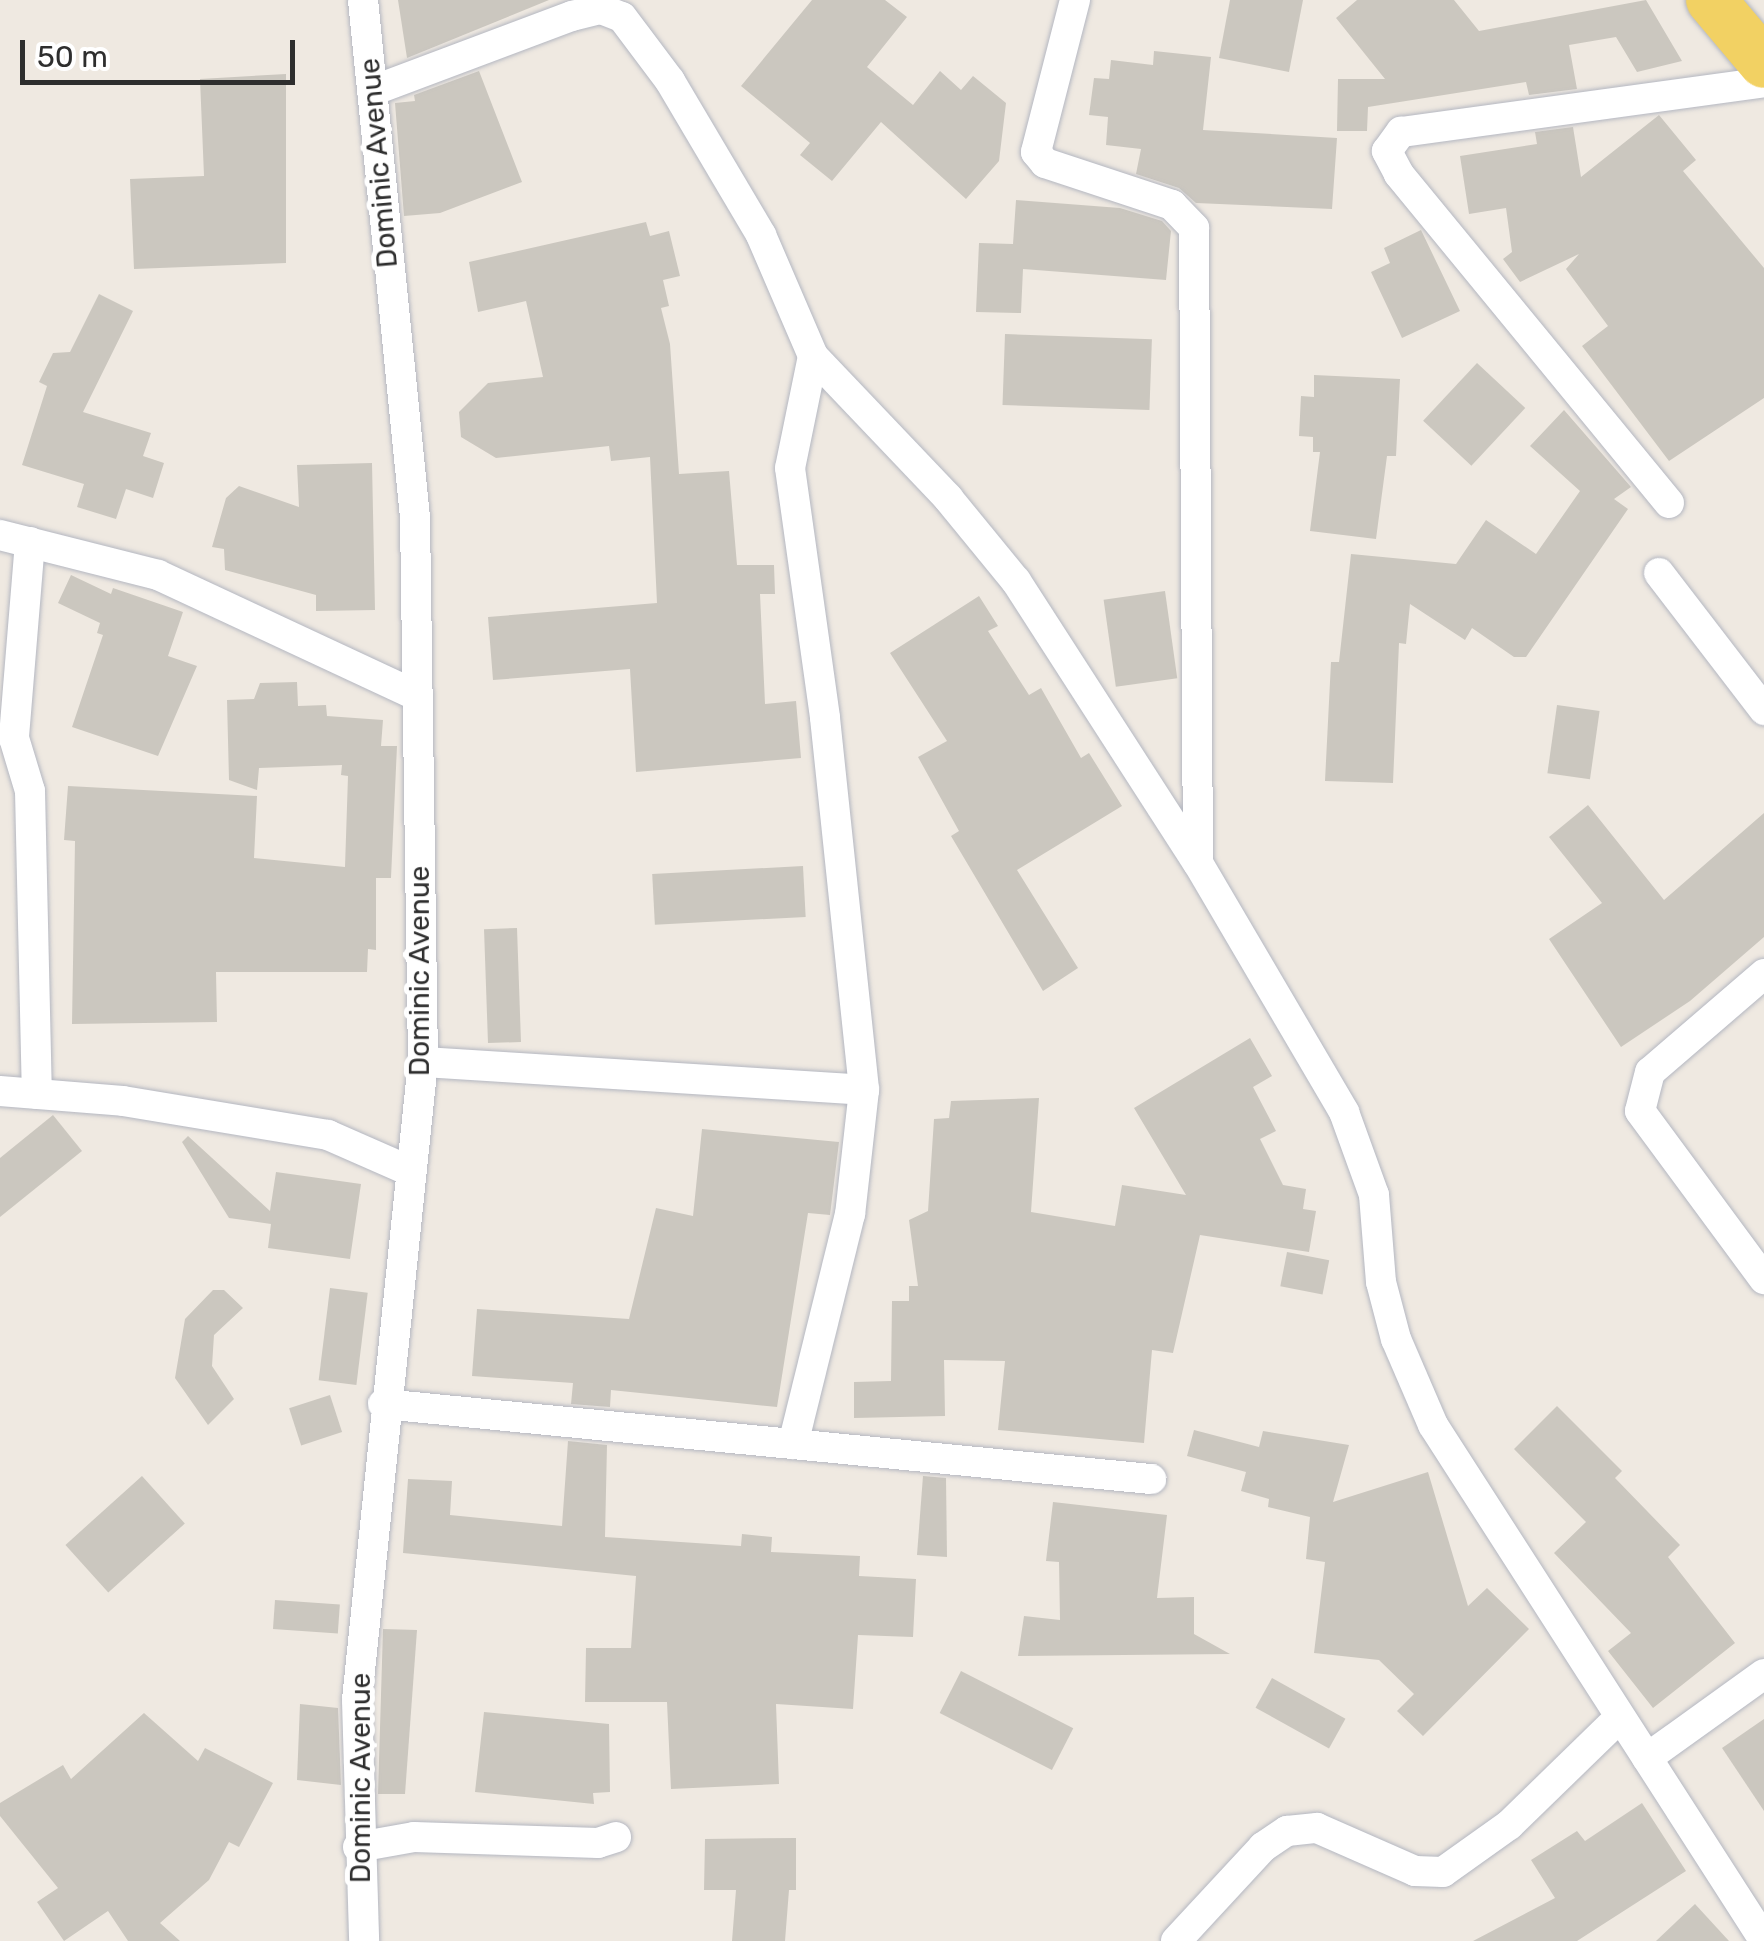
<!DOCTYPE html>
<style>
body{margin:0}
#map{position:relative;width:1764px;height:1941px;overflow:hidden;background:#efe9e1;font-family:Rubik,sans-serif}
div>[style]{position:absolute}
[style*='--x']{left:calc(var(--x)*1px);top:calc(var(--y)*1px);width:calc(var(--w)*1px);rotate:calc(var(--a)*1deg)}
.building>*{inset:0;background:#cbc7bf;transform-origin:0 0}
.roads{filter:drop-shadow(0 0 2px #b4b7c1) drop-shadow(0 0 2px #b4b7c1)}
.street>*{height:30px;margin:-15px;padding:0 15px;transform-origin:15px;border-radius:15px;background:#fff}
.primary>*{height:50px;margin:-25px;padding:0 25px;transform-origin:25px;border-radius:25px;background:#f2d163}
span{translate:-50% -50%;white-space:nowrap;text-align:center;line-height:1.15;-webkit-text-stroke:10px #fff;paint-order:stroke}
.street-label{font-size:28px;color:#2e2e2e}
.scale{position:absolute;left:20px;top:40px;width:275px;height:45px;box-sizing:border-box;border:5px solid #2e2e2e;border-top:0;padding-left:12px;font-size:30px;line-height:35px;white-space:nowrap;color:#2e2e2e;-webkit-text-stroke:8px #fff;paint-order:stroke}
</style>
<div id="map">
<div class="building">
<div style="clip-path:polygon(398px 0,549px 0,407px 58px)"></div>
<div style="clip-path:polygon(812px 0,885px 0,907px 17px,867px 67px,913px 105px,940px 71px,961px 90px,973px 76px,1006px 103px,999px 161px,966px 199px,881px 122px,832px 181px,800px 155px,810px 143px,741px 86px)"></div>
<div style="clip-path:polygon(1230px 0,1303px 0,1289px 72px,1219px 58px)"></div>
<div style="clip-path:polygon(1357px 0,1454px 0,1479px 31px,1646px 0,1682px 61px,1637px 72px,1616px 37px,1569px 45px,1577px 89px,1529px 95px,1526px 82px,1368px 107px,1367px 131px,1337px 131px,1338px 79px,1385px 79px,1336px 18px)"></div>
<div style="clip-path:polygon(1154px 51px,1211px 57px,1203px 130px,1337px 138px,1332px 209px,1196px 203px,1179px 188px,1136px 174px,1141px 149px,1106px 145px,1108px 117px,1089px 115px,1094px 78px,1109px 79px,1111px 60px,1153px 65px)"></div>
<div style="clip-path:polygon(479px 71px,522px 182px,440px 213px,404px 216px,395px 103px,415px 101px,414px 95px)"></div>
<div style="clip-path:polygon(286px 74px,286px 263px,134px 269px,130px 179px,204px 176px,200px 79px)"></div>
<div style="clip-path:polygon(1659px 115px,1696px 160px,1683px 171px,1764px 268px,1764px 398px,1669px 461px,1582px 346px,1608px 326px,1566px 269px,1579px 254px,1520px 282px,1503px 259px,1512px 252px,1506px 208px,1469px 214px,1460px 156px,1537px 144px,1535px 132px,1573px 127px,1581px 177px)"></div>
<div style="clip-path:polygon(1016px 200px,1120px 208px,1162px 221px,1171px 231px,1166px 280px,1023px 269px,1021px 313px,976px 312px,979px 243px,1013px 244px)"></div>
<div style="clip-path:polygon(646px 222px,650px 236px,669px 231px,680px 276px,663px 280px,669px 306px,661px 308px,670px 344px,679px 474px,729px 471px,737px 565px,774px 565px,775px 594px,760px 594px,765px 704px,796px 701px,801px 758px,636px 772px,630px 669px,493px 680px,488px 617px,657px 603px,650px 457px,611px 461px,609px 446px,496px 458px,461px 437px,459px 412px,488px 383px,543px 377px,526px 301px,478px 312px,469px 262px)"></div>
<div style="clip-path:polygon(1421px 230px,1460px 311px,1402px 338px,1371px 272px,1390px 263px,1384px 248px)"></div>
<div style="clip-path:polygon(99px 294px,133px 311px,83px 412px,151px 433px,143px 456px,164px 463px,153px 498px,126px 489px,116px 519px,77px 507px,84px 484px,22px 465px,47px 386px,39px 382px,53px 353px,70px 352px)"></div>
<div style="left:1005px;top:334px;width:147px;height:71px;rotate:2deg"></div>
<div style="left:1477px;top:363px;width:66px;height:79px;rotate:43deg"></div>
<div style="clip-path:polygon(1314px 375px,1400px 379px,1396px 456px,1387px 456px,1376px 539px,1310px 531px,1320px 452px,1313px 452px,1313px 437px,1299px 436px,1301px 396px,1314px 397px)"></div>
<div style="clip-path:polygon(1564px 410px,1631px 487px,1614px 499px,1628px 509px,1526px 657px,1514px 657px,1472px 628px,1465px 640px,1410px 604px,1406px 644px,1399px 643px,1393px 783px,1325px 781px,1331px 662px,1339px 662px,1351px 554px,1456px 564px,1486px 520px,1536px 554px,1580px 491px,1530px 446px)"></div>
<div style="clip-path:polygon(372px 463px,375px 610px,316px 611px,316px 595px,225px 570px,224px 549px,212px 547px,226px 498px,239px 486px,299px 507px,297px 465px)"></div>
<div style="clip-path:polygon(71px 575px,111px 594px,113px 588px,183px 612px,168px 656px,197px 666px,158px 756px,72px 727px,103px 635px,97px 633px,100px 623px,58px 603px)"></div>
<div style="left:1165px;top:591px;width:88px;height:62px;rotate:82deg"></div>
<div style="clip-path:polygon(979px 596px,998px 626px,988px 631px,1029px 695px,1041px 688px,1081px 758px,1089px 753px,1122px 806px,1017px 870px,1078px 968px,1043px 991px,951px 836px,959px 831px,918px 757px,947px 741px,890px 653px)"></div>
<div style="clip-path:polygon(297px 682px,298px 706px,326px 705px,327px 716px,383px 720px,381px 746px,397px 746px,391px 878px,376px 878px,376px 950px,368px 949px,367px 972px,216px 972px,217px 1022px,72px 1024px,75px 841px,64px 840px,68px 786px,257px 796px,254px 858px,345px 867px,348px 776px,341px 775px,342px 765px,259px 768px,257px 790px,229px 780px,227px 700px,254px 699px,260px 683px)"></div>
<div style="left:1557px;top:705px;width:43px;height:69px;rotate:8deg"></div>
<div style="clip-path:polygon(1588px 805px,1664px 900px,1764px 813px,1764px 937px,1690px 1001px,1621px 1047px,1549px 939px,1602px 903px,1549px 837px)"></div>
<div style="left:803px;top:866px;width:51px;height:151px;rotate:87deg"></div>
<div style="left:517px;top:928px;width:114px;height:33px;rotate:88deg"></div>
<div style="clip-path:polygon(1250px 1038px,1272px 1076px,1253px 1087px,1276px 1131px,1260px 1139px,1283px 1185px,1306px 1189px,1303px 1209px,1316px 1211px,1309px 1252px,1200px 1235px,1173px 1353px,1152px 1350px,1144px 1443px,998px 1430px,1005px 1361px,944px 1360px,945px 1416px,854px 1418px,854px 1382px,891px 1381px,892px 1301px,909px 1301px,909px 1286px,918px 1286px,909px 1220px,928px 1211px,934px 1119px,949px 1118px,951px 1101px,1039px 1098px,1031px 1212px,1115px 1226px,1122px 1185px,1186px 1195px,1134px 1108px)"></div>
<div style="clip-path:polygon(53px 1115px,82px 1151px,0 1217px,0 1158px)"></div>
<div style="clip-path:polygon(702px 1129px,839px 1142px,830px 1215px,808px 1213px,777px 1407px,611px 1390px,610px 1407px,571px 1404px,573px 1383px,472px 1376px,477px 1309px,629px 1319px,656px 1208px,693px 1216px)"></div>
<div style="clip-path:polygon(188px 1136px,270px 1211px,276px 1172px,361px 1184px,350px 1259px,268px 1248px,271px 1224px,229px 1218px,182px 1142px)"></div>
<div style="left:1287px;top:1252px;width:43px;height:35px;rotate:11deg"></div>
<div style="left:330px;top:1288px;width:38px;height:93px;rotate:7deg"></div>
<div style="clip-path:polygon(213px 1290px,224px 1290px,243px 1308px,214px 1335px,212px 1366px,234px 1399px,208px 1425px,175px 1378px,185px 1319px)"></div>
<div style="left:330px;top:1395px;width:39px;height:43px;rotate:72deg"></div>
<div style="clip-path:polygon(1557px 1406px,1622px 1471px,1615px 1478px,1680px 1545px,1668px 1557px,1735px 1643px,1653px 1708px,1608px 1651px,1631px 1633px,1554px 1553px,1586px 1522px,1514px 1449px)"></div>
<div style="clip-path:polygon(1194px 1430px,1259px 1447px,1263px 1431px,1349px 1445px,1333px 1502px,1428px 1472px,1468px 1606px,1487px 1588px,1529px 1629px,1423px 1736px,1397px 1711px,1414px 1694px,1379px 1660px,1314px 1653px,1325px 1562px,1306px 1559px,1310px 1517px,1268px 1507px,1269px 1499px,1241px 1491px,1246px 1472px,1187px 1456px)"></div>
<div style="clip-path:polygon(568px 1441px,607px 1445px,605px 1537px,741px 1546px,742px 1534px,772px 1537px,771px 1552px,860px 1556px,859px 1576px,916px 1579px,913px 1637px,858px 1635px,853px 1709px,776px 1704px,779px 1784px,671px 1789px,667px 1702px,585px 1702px,586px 1648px,631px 1648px,636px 1576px,403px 1553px,408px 1479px,452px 1481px,450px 1515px,562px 1526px)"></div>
<div style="left:142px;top:1476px;width:64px;height:103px;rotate:48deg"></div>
<div style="clip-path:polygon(923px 1476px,946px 1478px,947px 1557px,917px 1555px)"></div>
<div style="clip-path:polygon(1053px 1502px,1167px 1515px,1157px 1598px,1194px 1597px,1194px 1634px,1230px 1654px,1018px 1656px,1024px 1616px,1060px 1620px,1059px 1562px,1046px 1561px)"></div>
<div style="left:275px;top:1600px;width:65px;height:29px;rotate:4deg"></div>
<div style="clip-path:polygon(383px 1629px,417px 1630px,405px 1794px,378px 1794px)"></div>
<div style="left:961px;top:1671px;width:126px;height:47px;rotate:27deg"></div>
<div style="left:1272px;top:1678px;width:84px;height:34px;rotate:29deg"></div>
<div style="clip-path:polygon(300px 1704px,338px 1708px,341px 1785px,297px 1780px)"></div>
<div style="clip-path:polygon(484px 1712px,609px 1724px,610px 1792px,593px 1793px,594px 1804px,475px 1792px)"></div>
<div style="clip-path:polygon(144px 1713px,198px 1761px,205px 1748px,273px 1783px,239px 1847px,229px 1842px,209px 1880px,160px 1923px,180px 1941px,128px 1941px,108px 1911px,64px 1941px,37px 1902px,58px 1888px,0 1816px,0 1803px,63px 1765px,71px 1779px)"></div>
<div style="clip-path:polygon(1764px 1719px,1764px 1811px,1722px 1748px)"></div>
<div style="clip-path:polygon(1642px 1803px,1686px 1871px,1577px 1941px,1473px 1941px,1555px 1898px,1531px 1860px,1577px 1831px,1585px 1841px)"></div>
<div style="clip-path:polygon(796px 1838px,796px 1890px,789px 1890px,785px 1941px,732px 1941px,736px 1890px,704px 1890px,705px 1839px)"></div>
<div style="clip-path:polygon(1695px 1904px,1729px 1941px,1656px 1941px)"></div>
</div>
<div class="roads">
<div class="street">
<div style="--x:363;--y:0;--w:520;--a:84.26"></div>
<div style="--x:415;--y:517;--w:545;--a:89.16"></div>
<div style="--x:423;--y:1062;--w:641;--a:95.91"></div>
<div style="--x:357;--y:1700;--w:241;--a:88.3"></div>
<div style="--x:1075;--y:0;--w:157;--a:104.4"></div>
<div style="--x:1036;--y:152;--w:14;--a:51"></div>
<div style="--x:1045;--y:163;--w:134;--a:18.3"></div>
<div style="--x:1172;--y:205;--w:32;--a:46"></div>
<div style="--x:1194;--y:228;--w:634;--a:89.64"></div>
<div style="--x:372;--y:91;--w:214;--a:-20.6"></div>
<div style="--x:572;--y:16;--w:30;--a:-14"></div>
<div style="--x:601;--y:9;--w:22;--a:21"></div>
<div style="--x:622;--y:17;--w:80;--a:53.1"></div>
<div style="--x:670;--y:81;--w:179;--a:59.4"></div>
<div style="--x:761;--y:235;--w:132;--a:66.7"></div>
<div style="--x:813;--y:356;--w:114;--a:101.6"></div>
<div style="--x:790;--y:468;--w:252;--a:82"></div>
<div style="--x:825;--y:718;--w:374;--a:84"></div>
<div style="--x:864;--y:1090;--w:125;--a:96.4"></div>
<div style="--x:850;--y:1214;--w:237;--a:103.9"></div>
<div style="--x:813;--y:356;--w:196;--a:46.4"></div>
<div style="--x:948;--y:498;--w:107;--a:50.7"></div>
<div style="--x:1016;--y:581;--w:336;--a:57.2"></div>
<div style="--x:1198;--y:863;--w:289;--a:59.6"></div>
<div style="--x:1344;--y:1112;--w:88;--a:70.1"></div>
<div style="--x:1374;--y:1195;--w:87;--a:85.4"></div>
<div style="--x:1381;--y:1282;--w:59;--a:75.3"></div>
<div style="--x:1396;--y:1339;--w:94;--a:66.7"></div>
<div style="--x:1433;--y:1425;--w:612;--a:57.27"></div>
<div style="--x:1669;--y:503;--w:426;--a:-129.4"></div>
<div style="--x:1399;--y:174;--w:26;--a:-118"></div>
<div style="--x:1387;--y:151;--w:24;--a:-54"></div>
<div style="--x:1401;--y:132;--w:366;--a:-7.8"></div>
<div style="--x:0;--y:535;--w:163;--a:14.2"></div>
<div style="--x:158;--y:575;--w:286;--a:25"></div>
<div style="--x:30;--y:542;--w:197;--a:94.7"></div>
<div style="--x:14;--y:738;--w:55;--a:73.2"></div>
<div style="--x:30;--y:791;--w:303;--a:88.7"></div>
<div style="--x:1659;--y:573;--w:173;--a:52.5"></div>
<div style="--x:1764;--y:974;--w:150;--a:139.3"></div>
<div style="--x:1650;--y:1072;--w:40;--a:104.4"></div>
<div style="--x:1640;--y:1111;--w:209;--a:53.6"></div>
<div style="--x:423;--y:1062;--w:442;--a:3.6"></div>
<div style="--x:0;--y:1091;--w:123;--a:4.6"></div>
<div style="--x:123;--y:1101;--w:208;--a:9.4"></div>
<div style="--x:328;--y:1135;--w:90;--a:23.7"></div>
<div style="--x:383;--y:1404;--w:772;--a:5.58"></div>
<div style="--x:1647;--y:1758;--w:144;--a:-35.7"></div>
<div style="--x:358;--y:1847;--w:57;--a:-10.1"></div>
<div style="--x:414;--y:1837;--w:184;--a:1.9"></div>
<div style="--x:598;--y:1843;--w:19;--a:-18"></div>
<div style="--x:1176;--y:1941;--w:128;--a:-47.2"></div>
<div style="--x:1263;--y:1847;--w:29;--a:-34"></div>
<div style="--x:1287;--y:1831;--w:30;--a:-6"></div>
<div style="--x:1317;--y:1828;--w:107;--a:23.7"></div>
<div style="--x:1415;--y:1871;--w:28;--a:2"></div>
<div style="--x:1443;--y:1872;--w:81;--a:-35.5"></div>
<div style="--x:1509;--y:1825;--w:153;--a:-44.2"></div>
</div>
<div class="primary">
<div style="--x:1711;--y:0;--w:82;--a:49.9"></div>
</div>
</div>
<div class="street-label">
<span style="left:379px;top:163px;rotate:-95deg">Dominic Avenue</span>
<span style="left:420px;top:971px;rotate:-90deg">Dominic Avenue</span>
<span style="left:361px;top:1778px;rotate:-90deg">Dominic Avenue</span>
</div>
<div class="scale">50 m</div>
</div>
